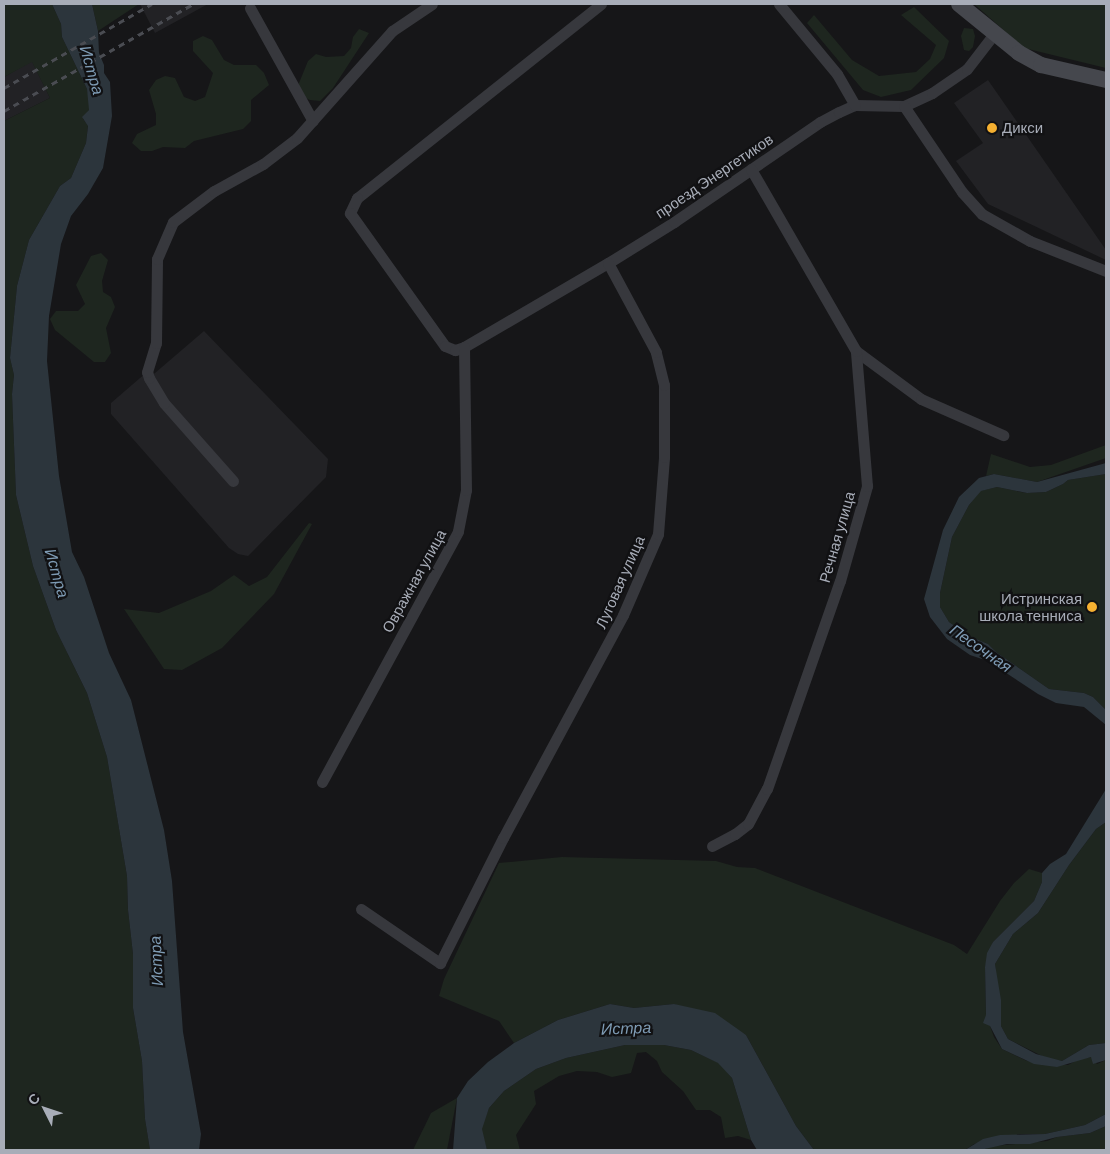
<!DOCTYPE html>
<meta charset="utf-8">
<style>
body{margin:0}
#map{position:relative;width:1110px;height:1154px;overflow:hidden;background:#161618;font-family:Barlow,sans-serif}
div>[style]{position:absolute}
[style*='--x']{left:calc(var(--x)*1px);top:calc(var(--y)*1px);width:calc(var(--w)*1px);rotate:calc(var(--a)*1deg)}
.built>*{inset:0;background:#222225}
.green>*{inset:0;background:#1e261f}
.water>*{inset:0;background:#2c353c}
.minor>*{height:11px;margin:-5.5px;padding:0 5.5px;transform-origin:5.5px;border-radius:5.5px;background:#37383d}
.secondary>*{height:16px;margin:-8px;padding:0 8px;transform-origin:8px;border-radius:8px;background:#45474d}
.rail>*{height:3px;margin-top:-1.5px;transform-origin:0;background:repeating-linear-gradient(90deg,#4a4c52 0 6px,transparent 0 11px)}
.dots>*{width:14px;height:14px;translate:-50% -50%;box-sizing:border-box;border:2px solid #111113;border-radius:50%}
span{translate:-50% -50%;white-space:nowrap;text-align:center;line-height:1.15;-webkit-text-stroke:4.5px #111113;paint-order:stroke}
.poi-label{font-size:15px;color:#a8adb8}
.left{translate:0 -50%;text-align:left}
.right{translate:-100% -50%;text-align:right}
.street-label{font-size:15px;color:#a8adb8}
.water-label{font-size:16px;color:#7e9bb4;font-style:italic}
.frame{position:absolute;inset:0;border:5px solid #a8adb8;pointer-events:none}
.north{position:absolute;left:20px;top:1084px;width:50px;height:50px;-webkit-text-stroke:4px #111113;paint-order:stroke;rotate:311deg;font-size:14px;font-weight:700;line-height:20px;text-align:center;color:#a8adb8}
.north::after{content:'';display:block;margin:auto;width:18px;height:22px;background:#a8adb8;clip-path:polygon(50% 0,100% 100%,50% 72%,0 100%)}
</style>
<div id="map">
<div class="built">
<div style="clip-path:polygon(140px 4px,208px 4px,155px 33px)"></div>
<div style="clip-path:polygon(32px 61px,50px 98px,4px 121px,4px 77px)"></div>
<div style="clip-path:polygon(988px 80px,1106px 250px,1106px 260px,988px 204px,956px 161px,983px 143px,954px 103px)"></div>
<div style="clip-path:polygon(204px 331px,328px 459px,326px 477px,248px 556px,238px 554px,229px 548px,111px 414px,111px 403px,147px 372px,149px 377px,155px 373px)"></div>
</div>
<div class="green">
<div style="clip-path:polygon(4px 4px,52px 4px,61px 24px,62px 37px,87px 89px,89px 100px,89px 110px,83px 119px,88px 125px,86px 143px,71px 178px,60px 186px,29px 240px,17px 286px,10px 358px,14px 375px,12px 394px,16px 495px,33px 566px,56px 630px,87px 693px,107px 757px,127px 876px,128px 910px,133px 954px,133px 1008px,142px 1061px,145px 1119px,150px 1150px,4px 1150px,4px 121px,50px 98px,32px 62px,4px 77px)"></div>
<div style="clip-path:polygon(92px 4px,139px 4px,98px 31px)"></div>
<div style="clip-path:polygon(974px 4px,1106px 4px,1106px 68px,1024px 48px)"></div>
<div style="clip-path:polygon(914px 7px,949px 41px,944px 58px,911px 90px,881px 97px,863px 90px,807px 23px,814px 15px,852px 60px,879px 76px,916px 72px,930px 59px,936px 45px,901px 15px)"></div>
<div style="clip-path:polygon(964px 28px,973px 29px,975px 36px,973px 47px,969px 51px,964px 50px,961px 36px)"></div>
<div style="clip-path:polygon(359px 29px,369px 33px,333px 88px,320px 101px,310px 100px,299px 95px,299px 83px,308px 61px,316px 54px,326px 57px,344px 56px,351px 48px,353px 37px)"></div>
<div style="clip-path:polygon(203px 36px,212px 40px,224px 60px,234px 65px,256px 65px,264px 73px,269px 85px,251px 100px,251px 121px,243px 129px,194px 141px,185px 148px,163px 147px,152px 151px,141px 151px,132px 143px,137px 134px,156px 125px,156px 114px,149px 90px,156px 80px,165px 76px,175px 78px,184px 97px,195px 101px,205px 97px,213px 73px,193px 51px,193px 41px)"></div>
<div style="clip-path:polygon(101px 253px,108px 260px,102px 281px,103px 292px,111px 297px,115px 307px,106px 328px,111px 353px,105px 362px,94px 362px,55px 330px,50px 319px,56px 311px,78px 311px,85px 304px,76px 285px,91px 256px)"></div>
<div style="clip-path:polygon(1106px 445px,1106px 458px,1037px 482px,994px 474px,986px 476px,991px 454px,1030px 467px,1051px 465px)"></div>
<div style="clip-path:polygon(1106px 474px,1106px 710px,1093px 697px,1084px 693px,1049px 689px,996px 652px,988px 644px,969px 636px,949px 622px,940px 607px,940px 593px,952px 537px,969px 505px,980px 491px,997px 487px,1026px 493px,1046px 492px,1063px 484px,1068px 480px)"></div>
<div style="clip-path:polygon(309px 523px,312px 524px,274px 594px,222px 648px,182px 670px,164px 669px,124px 609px,159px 613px,211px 591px,234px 575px,249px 586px,267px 577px)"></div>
<div style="clip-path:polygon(1106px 822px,1106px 1043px,1089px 1045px,1062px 1061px,1048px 1059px,1008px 1039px,1001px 1026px,995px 964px,1013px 934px,1038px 913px,1069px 865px,1096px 829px)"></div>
<div style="clip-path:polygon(562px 857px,716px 861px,737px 867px,755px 868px,954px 945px,967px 954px,1000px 901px,1014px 883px,1029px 869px,1042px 873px,1042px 882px,1034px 901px,993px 942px,985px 967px,986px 1015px,994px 1037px,1002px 1049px,1027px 1061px,1068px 1065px,1079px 1059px,1092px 1057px,1097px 1064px,1106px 1060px,1106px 1114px,1085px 1125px,1045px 1134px,1020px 1134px,974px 1144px,965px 1150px,814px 1150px,796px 1126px,746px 1035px,674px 1004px,634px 1008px,610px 1004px,558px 1020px,514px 1043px,499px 1021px,439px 996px,444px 979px,499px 863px)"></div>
<div style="clip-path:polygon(625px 1045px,664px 1045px,691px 1050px,719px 1063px,732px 1078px,751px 1140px,738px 1136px,725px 1138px,721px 1117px,710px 1110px,696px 1110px,683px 1091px,662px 1072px,657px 1061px,646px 1052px,637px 1053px,631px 1073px,612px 1077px,597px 1072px,577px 1071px,559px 1076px,534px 1091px,536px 1104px,516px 1135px,520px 1150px,487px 1150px,481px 1129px,489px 1108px,504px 1091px,536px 1069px,566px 1058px)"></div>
<div style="clip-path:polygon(457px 1098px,447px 1150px,413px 1150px,431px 1113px)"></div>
<div style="clip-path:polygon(1106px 1126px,1106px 1150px,980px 1150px,994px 1146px,1047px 1141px,1057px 1137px,1090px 1133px)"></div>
</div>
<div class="water">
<div style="clip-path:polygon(52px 4px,92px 4px,98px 31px,99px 53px,104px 65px,104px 73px,110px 82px,112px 116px,103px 168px,88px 194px,71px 216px,61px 244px,49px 316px,47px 361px,59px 476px,72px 552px,84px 577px,109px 653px,131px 700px,164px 830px,172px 881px,183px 1032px,201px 1134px,199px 1150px,150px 1150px,145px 1119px,142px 1061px,133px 1008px,133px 954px,128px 910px,127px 876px,107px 757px,87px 693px,56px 630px,33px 566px,16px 495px,12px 394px,14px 375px,10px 358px,17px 286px,29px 240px,60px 186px,71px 178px,86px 143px,88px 126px,82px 117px,89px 110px,87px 89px,62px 37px,61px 24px)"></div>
<div style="clip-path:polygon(1106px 463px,1106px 474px,1068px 480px,1063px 484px,1046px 492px,1027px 493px,997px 487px,981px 491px,969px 505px,952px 537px,940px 593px,940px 607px,949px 622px,969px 636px,988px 644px,996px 652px,1049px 689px,1084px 693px,1093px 697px,1106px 710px,1106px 725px,1084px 707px,1056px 703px,1038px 694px,988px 661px,970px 655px,947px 639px,930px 617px,924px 599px,943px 530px,959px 497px,979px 478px,994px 474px,1037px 482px)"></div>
<div style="clip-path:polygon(1106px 789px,1106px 822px,1096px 829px,1069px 865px,1038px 913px,1013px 934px,995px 964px,1001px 1000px,1001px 1026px,1008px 1039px,1036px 1054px,1062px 1061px,1089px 1045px,1106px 1043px,1106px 1060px,1093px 1064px,1091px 1057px,1057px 1067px,1034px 1064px,1002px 1049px,990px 1026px,983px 1023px,986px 1015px,985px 967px,987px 953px,993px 942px,1034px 901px,1042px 882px,1042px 873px,1050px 864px,1066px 854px)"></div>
<div style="clip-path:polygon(610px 1004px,634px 1008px,674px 1004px,715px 1013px,746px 1035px,796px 1126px,814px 1150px,757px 1150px,751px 1140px,732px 1078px,718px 1063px,691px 1050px,664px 1045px,625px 1045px,566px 1058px,536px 1069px,504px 1091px,489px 1108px,482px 1129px,487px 1150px,453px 1150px,457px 1098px,468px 1081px,488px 1062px,514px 1043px,558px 1020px)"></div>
<div style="clip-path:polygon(1106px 1114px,1106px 1126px,1090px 1133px,1057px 1137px,1030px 1144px,1007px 1144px,980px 1150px,965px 1150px,983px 1139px,1000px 1135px,1045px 1134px,1085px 1125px)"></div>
</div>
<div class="minor">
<div style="--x:601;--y:4;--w:312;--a:141.5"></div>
<div style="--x:357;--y:198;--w:17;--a:115"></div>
<div style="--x:350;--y:213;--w:163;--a:54.5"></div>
<div style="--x:445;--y:346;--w:11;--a:22"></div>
<div style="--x:455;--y:350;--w:9;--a:-18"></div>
<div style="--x:464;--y:347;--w:167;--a:-30.3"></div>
<div style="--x:608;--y:263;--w:78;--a:-31.8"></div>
<div style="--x:674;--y:222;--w:177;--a:-34.4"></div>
<div style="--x:820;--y:122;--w:21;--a:-28"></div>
<div style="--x:839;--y:112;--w:17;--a:-24"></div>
<div style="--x:855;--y:105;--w:49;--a:1.2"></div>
<div style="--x:904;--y:106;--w:31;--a:-25"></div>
<div style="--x:932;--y:93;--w:42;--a:-34.4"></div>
<div style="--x:967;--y:69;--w:44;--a:-52.4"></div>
<div style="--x:779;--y:4;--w:91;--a:50.4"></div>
<div style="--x:837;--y:74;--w:36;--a:60"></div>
<div style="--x:250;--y:8;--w:129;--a:60.9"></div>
<div style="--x:904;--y:106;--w:104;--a:56"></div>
<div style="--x:962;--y:192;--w:30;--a:48"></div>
<div style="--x:982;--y:214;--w:55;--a:29.4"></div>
<div style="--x:1030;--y:241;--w:82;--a:21.5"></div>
<div style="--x:856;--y:351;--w:81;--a:36.4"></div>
<div style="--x:921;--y:399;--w:90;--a:23.7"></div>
<div style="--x:233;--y:481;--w:104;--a:-131.5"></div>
<div style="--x:164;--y:403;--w:29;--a:-121"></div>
<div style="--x:149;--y:378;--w:6;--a:-108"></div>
<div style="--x:147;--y:372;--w:30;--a:-73"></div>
<div style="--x:156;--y:343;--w:84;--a:-89.3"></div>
<div style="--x:157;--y:259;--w:40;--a:-66.6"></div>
<div style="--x:173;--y:222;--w:51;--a:-37.1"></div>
<div style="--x:214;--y:191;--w:56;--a:-28.9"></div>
<div style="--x:263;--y:164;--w:43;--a:-37.4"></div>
<div style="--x:297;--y:138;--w:143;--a:-48.4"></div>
<div style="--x:392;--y:31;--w:48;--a:-34"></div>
<div style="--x:322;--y:782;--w:285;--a:-61.5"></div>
<div style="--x:458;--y:531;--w:42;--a:-79"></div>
<div style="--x:466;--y:490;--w:143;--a:-90.8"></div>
<div style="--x:712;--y:846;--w:26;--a:-28"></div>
<div style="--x:735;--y:834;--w:16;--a:-38"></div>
<div style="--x:748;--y:824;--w:40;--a:-62"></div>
<div style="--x:767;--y:789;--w:220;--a:-70.7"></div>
<div style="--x:840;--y:581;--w:99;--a:-74.1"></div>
<div style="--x:867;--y:486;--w:135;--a:-94.7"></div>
<div style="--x:856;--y:351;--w:210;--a:-120"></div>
<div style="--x:361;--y:909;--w:96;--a:34.4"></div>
<div style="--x:440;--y:963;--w:140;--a:-63.3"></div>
<div style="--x:503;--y:838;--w:253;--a:-61.7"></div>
<div style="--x:623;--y:615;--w:88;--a:-66.6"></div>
<div style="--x:658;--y:534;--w:77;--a:-85.5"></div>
<div style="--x:664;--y:457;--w:72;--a:-90"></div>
<div style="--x:664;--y:385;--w:34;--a:-104"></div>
<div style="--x:656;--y:352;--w:101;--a:-118.3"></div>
</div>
<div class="secondary">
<div style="--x:959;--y:4;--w:77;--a:39.2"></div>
<div style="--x:1019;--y:53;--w:25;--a:29"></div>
<div style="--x:1041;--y:65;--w:67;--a:13"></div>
</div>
<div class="rail">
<div style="--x:4;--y:88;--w:170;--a:-29.6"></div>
<div style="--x:4;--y:111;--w:217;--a:-29.5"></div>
</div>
<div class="dots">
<div style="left:992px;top:128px;background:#f5b031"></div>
<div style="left:1092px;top:607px;background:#f5b031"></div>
</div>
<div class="poi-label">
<span class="left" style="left:1002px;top:128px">Дикси</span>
<span class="right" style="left:1082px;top:607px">Истринская<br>школа тенниса</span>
</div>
<div class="street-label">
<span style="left:714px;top:176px;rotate:-34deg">проезд Энергетиков</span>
<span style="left:837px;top:537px;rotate:-74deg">Речная улица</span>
<span style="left:414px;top:581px;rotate:-61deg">Овражная улица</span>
<span style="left:620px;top:582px;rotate:-66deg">Луговая улица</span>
</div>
<div class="water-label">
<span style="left:92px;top:70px;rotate:74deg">Истра</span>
<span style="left:57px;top:573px;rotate:74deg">Истра</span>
<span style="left:981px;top:648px;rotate:35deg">Песочная</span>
<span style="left:156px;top:961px;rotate:-93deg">Истра</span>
<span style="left:626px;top:1028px;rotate:-2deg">Истра</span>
</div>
<div class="frame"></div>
<div class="north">С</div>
</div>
